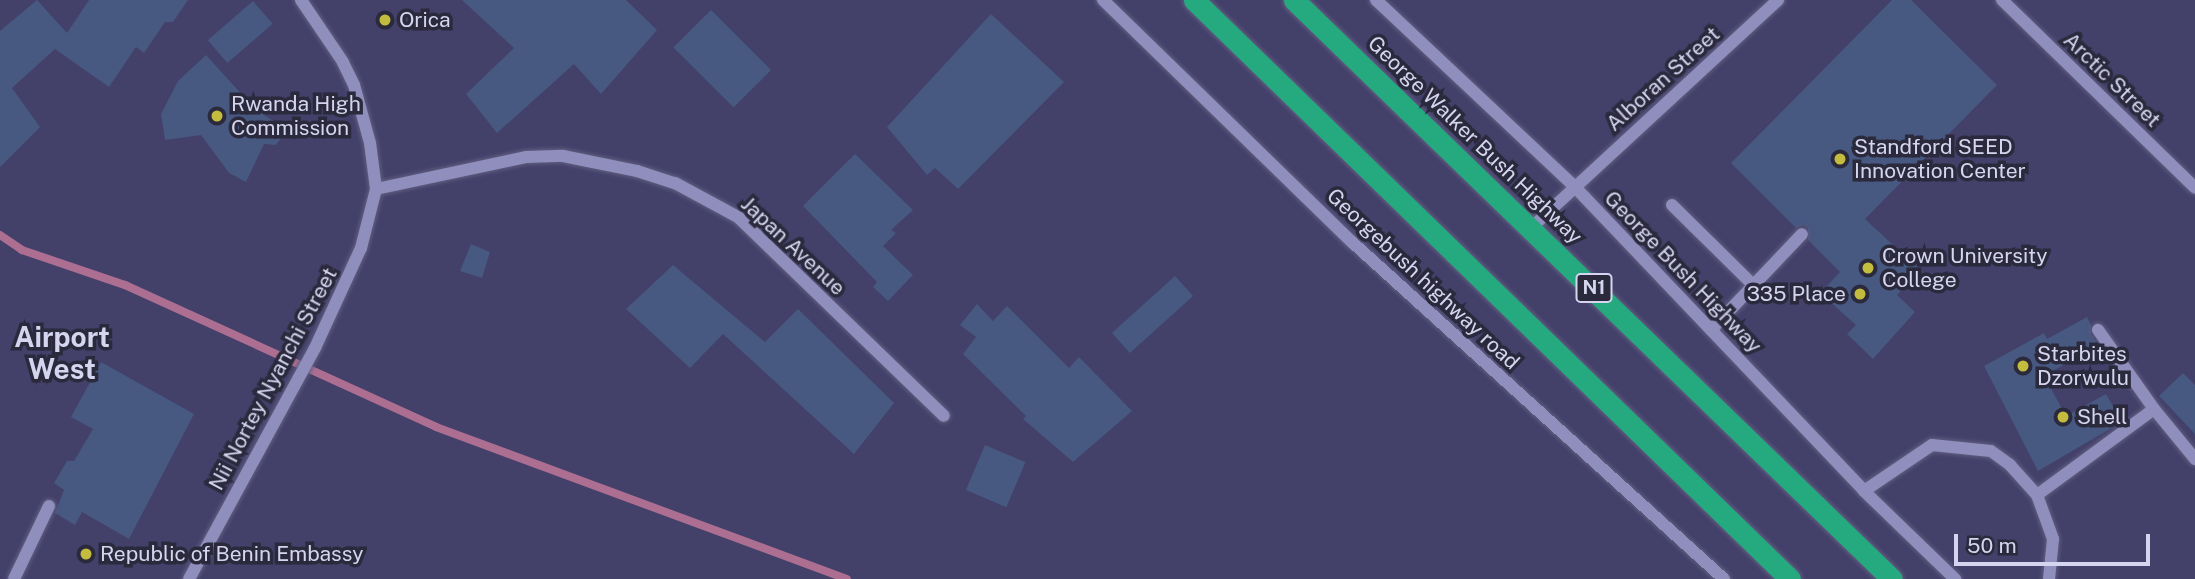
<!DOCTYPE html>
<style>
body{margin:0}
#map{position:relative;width:2195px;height:579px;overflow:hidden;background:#43406a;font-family:"Public Sans",sans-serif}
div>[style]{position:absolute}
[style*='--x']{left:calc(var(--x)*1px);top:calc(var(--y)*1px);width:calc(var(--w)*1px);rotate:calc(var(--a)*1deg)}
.stream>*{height:8px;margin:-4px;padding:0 4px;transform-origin:4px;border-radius:4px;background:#ad6f91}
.building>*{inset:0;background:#475881;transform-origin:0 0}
.roads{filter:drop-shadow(0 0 2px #615e81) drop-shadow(0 0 2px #615e81)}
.minor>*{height:12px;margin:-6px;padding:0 6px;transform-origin:6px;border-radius:6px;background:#8f8ebd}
.highway>*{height:21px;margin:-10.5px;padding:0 10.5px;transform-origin:10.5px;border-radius:10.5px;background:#25a97f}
.dots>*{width:19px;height:19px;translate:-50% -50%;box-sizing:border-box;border:4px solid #2b2a3d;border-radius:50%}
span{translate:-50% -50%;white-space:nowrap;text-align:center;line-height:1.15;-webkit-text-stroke:7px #2b2a3d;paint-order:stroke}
.shield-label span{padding:2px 5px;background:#2b2a3d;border:2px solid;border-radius:5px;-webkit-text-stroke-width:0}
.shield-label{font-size:19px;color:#d5d5ef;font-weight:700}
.poi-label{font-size:21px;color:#d5d5ef}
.left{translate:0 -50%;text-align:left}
.right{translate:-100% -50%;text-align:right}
.street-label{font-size:21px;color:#d5d5ef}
.district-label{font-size:28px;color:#d5d5ef;font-weight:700}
.scale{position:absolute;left:1954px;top:534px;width:196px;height:32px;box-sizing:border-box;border:4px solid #d5d5ef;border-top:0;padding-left:9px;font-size:21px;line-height:24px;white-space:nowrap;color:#d5d5ef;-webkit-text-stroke:5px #2b2a3d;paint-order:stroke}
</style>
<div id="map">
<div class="stream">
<div style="--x:0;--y:235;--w:27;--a:34"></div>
<div style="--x:22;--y:250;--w:109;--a:18.8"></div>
<div style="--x:125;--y:285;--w:342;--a:24.5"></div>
<div style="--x:436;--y:427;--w:438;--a:20.3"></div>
</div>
<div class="building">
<div style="clip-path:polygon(37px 0,67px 33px,89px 0,188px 0,173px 22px,165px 22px,144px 53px,136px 47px,109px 87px,55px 49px,12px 88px,40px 127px,0 167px,0 31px)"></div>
<div style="clip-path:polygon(462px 0,626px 0,657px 30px,601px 94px,574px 64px,497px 133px,466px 94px,514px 48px)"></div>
<div style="clip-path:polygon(1892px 0,1911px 0,1997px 85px,1865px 219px,1920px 270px,1897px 295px,1915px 312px,1873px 359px,1847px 334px,1856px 325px,1820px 293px,1840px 272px,1808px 240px,1808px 228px,1803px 225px,1796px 228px,1731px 163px)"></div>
<div style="left:253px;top:1px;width:30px;height:60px;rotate:49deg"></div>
<div style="left:711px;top:10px;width:85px;height:53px;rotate:45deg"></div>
<div style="clip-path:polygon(991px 14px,1064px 82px,958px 189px,935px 168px,927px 175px,887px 127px)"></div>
<div style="clip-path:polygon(206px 55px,255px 109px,287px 130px,276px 145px,264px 144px,246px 182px,229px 173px,201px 135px,165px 140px,161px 114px,178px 81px)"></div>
<div style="clip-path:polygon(855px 154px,913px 210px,891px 230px,896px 233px,883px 246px,913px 275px,888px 301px,873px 287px,877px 282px,803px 206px)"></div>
<div style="clip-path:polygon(471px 244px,490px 252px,482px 278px,460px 271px)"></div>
<div style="clip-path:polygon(673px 265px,765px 342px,798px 309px,894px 403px,854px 454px,723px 334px,690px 368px,626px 309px)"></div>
<div style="left:1175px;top:276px;width:27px;height:85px;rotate:48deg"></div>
<div style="clip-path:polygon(977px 304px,993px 321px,1007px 306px,1069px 368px,1079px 357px,1132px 411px,1073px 462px,1023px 419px,1026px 416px,963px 354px,976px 337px,960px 325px)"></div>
<div style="clip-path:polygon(2087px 317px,2091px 325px,2091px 334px,2098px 345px,2044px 376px,2066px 416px,2106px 394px,2122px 422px,2038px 471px,1984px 366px,2044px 333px,2047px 339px)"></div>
<div style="clip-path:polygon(101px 362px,194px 414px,129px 539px,82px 512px,75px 525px,55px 513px,64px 490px,54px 483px,67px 461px,74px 461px,93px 429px,71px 417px)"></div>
<div style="clip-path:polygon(2183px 373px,2195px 385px,2195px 434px,2159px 396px)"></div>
<div style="left:985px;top:445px;width:44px;height:49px;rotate:23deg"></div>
</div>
<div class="roads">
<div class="minor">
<div style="--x:1103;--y:0;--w:347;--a:44.2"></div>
<div style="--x:1352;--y:242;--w:502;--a:42.17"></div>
<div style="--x:1376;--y:0;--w:272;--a:43.2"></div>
<div style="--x:1574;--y:186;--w:421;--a:46.4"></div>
<div style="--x:1864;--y:491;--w:127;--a:44"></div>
<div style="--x:2002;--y:0;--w:269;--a:44.2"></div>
<div style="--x:376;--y:189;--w:153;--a:-12"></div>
<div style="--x:526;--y:157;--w:37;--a:-2"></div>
<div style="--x:563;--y:156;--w:76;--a:11.5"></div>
<div style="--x:637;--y:171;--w:40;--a:18"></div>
<div style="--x:675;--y:183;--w:72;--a:28.4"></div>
<div style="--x:738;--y:217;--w:286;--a:44"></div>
<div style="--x:1672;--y:205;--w:114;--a:44.6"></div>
<div style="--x:1532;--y:227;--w:335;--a:-42.7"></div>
<div style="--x:1711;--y:330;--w:132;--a:-46.5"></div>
<div style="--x:2154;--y:409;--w:65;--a:50.6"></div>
<div style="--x:1864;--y:491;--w:82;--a:-34.1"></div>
<div style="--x:1932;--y:445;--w:59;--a:5.8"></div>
<div style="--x:1991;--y:451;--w:24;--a:36"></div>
<div style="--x:2010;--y:465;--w:40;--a:48"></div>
<div style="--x:2037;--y:495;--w:47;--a:70"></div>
<div style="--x:2053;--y:539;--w:40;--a:95.7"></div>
<div style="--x:2037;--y:495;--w:145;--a:-36.3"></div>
<div style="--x:2154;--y:409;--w:97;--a:-125.3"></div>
<div style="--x:14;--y:579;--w:81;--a:-64.4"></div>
<div style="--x:189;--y:579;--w:263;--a:-61.4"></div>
<div style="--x:315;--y:348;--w:110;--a:-65.3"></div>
<div style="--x:361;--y:248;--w:61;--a:-75.7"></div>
<div style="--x:376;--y:189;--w:46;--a:-97.4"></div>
<div style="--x:370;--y:143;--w:60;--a:-105.4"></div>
<div style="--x:354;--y:85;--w:25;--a:-116"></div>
<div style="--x:343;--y:62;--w:75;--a:-124.1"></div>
</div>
<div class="highway">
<div style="--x:1194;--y:0;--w:831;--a:44.17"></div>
<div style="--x:1294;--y:0;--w:832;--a:44.08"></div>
</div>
</div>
<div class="dots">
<div style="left:385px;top:20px;background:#c4bc3e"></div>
<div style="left:217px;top:116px;background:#c4bc3e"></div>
<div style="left:1840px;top:159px;background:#c4bc3e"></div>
<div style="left:1868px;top:268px;background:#c4bc3e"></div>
<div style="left:1860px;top:294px;background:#c4bc3e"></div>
<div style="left:2023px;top:366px;background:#c4bc3e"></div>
<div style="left:2063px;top:417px;background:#c4bc3e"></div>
<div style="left:86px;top:554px;background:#c4bc3e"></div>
</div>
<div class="shield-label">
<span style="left:1594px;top:288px">N1</span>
</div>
<div class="poi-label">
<span class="left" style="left:399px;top:20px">Orica</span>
<span class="left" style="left:231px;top:116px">Rwanda High<br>Commission</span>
<span class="left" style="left:1854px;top:159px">Standford SEED<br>Innovation Center</span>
<span class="left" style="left:1882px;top:268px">Crown University<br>College</span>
<span class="right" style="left:1846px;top:294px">335 Place</span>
<span class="left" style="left:2037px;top:366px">Starbites<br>Dzorwulu</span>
<span class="left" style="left:2077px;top:417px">Shell</span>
<span class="left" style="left:100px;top:554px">Republic of Benin Embassy</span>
</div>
<div class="street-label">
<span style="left:1663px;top:79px;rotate:-42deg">Alboran Street</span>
<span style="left:2112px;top:80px;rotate:44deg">Arctic Street</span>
<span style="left:1475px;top:140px;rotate:44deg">George Walker Bush Highway</span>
<span style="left:793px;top:246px;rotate:43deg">Japan Avenue</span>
<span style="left:1683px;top:272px;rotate:46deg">George Bush Highway</span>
<span style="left:1423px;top:279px;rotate:43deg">Georgebush highway road</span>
<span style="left:273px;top:379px;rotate:-62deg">Nii Nortey Nyanchi Street</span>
</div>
<div class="district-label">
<span style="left:62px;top:353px">Airport<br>West</span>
</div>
<div class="scale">50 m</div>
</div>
